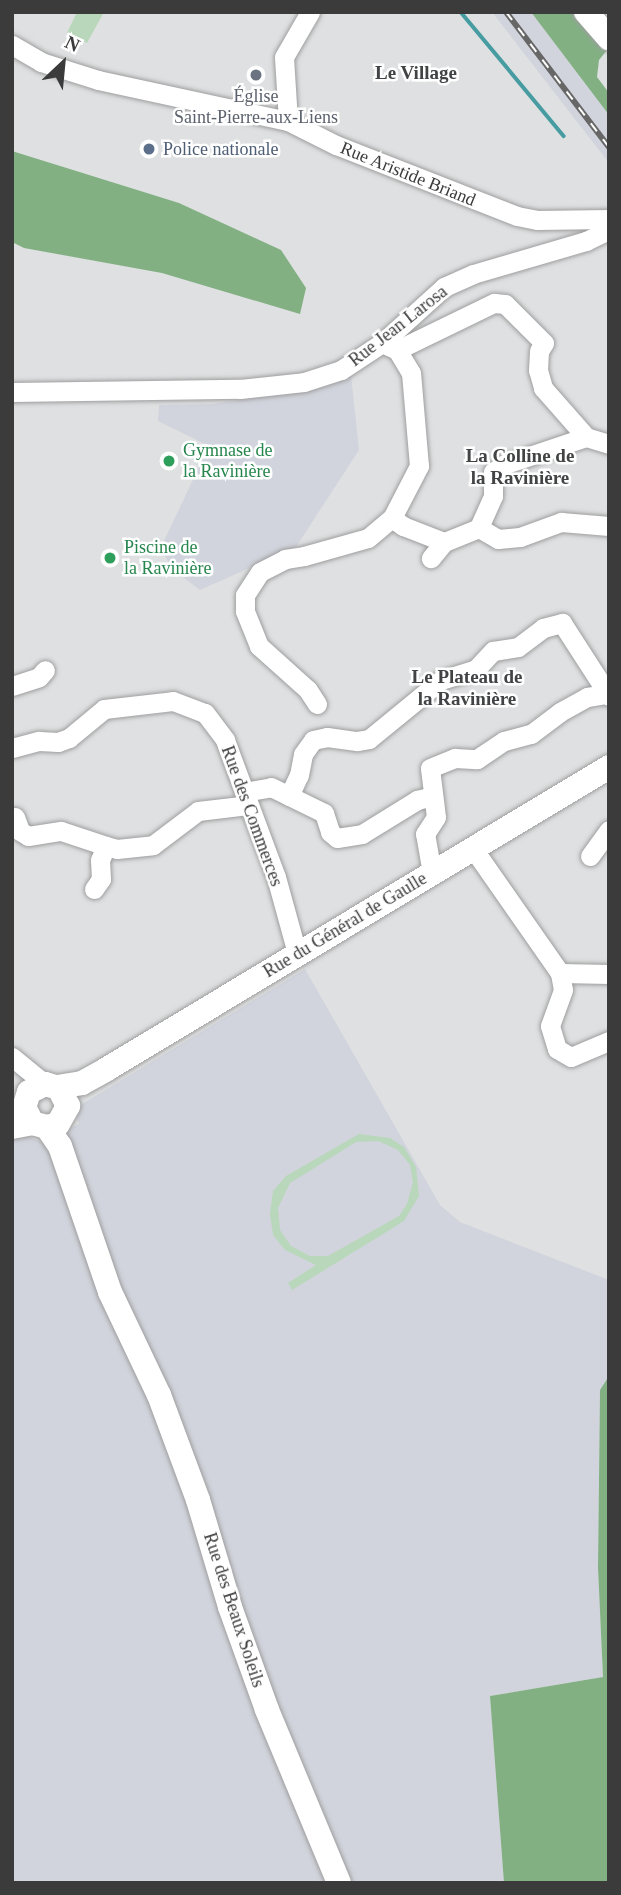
<!DOCTYPE html>
<meta charset="utf-8">
<style>
body{margin:0}
#map{position:relative;width:621px;height:1895px;overflow:hidden;background:#dfe0e1;font-family:"Times New Roman",serif}
div>[style]{position:absolute}
[style*='--x']{left:calc(var(--x)*1px);top:calc(var(--y)*1px);width:calc(var(--w)*1px);rotate:calc(var(--a)*1deg)}
.built>*{inset:0;background:#d1d4dc}
.green>*{inset:0;background:#b9d7ba}
.forest>*{inset:0;background:#82b083}
.stream>*{height:3.5px;margin:-1.75px;padding:0 1.75px;transform-origin:1.75px;border-radius:1.75px;background:#479ca2}
.roads{filter:drop-shadow(0 0 2px #9e9e9f) drop-shadow(0 0 2px #9e9e9f)}
.minor>*{height:19px;margin:-9.5px;padding:0 9.5px;transform-origin:9.5px;border-radius:9.5px;background:#fff}
.major>*{height:24px;margin:-12px;padding:0 12px;transform-origin:12px;border-radius:12px;background:#fff}
.rail>*{height:6px;margin-top:-3px;transform-origin:0;background:repeating-linear-gradient(90deg,#fff 0 10px,#676767 0 20px);box-sizing:border-box;border-block:2px solid #676767}
.dots>*{width:19px;height:19px;translate:-50% -50%;box-sizing:border-box;border:4px solid #fff;border-radius:50%}
span{translate:-50% -50%;white-space:nowrap;text-align:center;line-height:1.15;-webkit-text-stroke:5px #fff;paint-order:stroke}
.worship-label{font-size:18px;color:#5b616d}
.service-label{font-size:18px;color:#4e5e75}
.left{translate:0 -50%;text-align:left}
.street-label{font-size:18px;color:#3b3b3b}
.leisure-label{font-size:18px;color:#27864d}
.neighbourhood-label{font-size:19px;color:#424344;font-weight:700}
.frame{position:absolute;inset:0;border:14px solid #3b3b3b;pointer-events:none}
.north{position:absolute;left:28px;top:28px;width:70px;height:70px;-webkit-text-stroke:5px #fff;paint-order:stroke;rotate:26deg;font-size:19px;font-weight:700;line-height:28px;text-align:center;color:#3b3b3b}
.north::after{content:'';display:block;margin:auto;width:24px;height:32px;background:#3b3b3b;clip-path:polygon(50% 0,100% 100%,50% 72%,0 100%)}
</style>
<div id="map">
<div class="built">
<div style="clip-path:polygon(492px 12px,531px 12px,609px 115px,609px 163px)"></div>
<div style="clip-path:polygon(351px 375px,359px 450px,296px 547px,200px 590px,171px 568px,161px 547px,209px 446px,158px 421px,159px 405px,212px 404px,272px 395px)"></div>
<div style="clip-path:polygon(305px 969px,440px 1205px,460px 1222px,609px 1280px,609px 1376px,600px 1391px,598px 1568px,603px 1677px,490px 1696px,504px 1883px,12px 1883px,12px 1111px,29px 1137px,41px 1142px,79px 1124px,74px 1109px)"></div>
</div>
<div class="green">
<div style="clip-path:polygon(77px 12px,104px 12px,87px 43px,67px 33px)"></div>
<div style="clip-path:polygon(evenodd,359px 1134px,390px 1138px,404px 1147px,416px 1167px,419px 1196px,404px 1221px,292px 1290px,288px 1283px,316px 1265px,285px 1250px,273px 1235px,270px 1214px,273px 1191px,286px 1176px,359px 1134px,378px 1141px,398px 1150px,410px 1165px,413px 1182px,407px 1204px,399px 1216px,328px 1256px,310px 1256px,291px 1246px,280px 1230px,278px 1208px,290px 1183px,356px 1142px,378px 1141px)"></div>
</div>
<div class="forest">
<div style="clip-path:polygon(531px 12px,574px 12px,607px 50px,599px 60px,597px 77px,609px 93px,609px 115px)"></div>
<div style="clip-path:polygon(12px 151px,179px 203px,281px 250px,306px 288px,300px 314px,162px 273px,24px 248px,12px 242px)"></div>
<div style="clip-path:polygon(609px 1376px,609px 1883px,504px 1883px,490px 1696px,603px 1677px,598px 1568px,600px 1390px)"></div>
</div>
<div class="stream">
<div style="--x:461;--y:12;--w:161;--a:50.3"></div>
</div>
<div class="roads">
<div class="minor">
<div style="--x:12;--y:45;--w:34;--a:30"></div>
<div style="--x:41;--y:62;--w:60;--a:17.5"></div>
<div style="--x:98;--y:80;--w:194;--a:12.2"></div>
<div style="--x:288;--y:121;--w:54;--a:26.6"></div>
<div style="--x:336;--y:145;--w:194;--a:21.4"></div>
<div style="--x:517;--y:216;--w:20;--a:11"></div>
<div style="--x:537;--y:220;--w:72;--a:-0.8"></div>
<div style="--x:288;--y:121;--w:64;--a:-93.6"></div>
<div style="--x:284;--y:57;--w:52;--a:-60"></div>
<div style="--x:397;--y:350;--w:108;--a:-25.9"></div>
<div style="--x:494;--y:303;--w:11;--a:5"></div>
<div style="--x:505;--y:304;--w:55;--a:45"></div>
<div style="--x:544;--y:343;--w:9;--a:122"></div>
<div style="--x:539;--y:351;--w:19;--a:93"></div>
<div style="--x:538;--y:370;--w:19;--a:74"></div>
<div style="--x:543;--y:388;--w:65;--a:48.7"></div>
<div style="--x:586;--y:437;--w:88;--a:161.4"></div>
<div style="--x:503;--y:465;--w:12;--a:145"></div>
<div style="--x:493;--y:472;--w:24;--a:90"></div>
<div style="--x:493;--y:496;--w:35;--a:114"></div>
<div style="--x:479;--y:528;--w:38;--a:158"></div>
<div style="--x:444;--y:542;--w:21;--a:129"></div>
<div style="--x:12;--y:392;--w:228;--a:-0.8"></div>
<div style="--x:240;--y:389;--w:64;--a:-6.2"></div>
<div style="--x:304;--y:382;--w:39;--a:-18"></div>
<div style="--x:341;--y:370;--w:49;--a:-33.4"></div>
<div style="--x:382;--y:343;--w:84;--a:-42.1"></div>
<div style="--x:444;--y:287;--w:32;--a:-24"></div>
<div style="--x:473;--y:274;--w:118;--a:-16.3"></div>
<div style="--x:586;--y:241;--w:25;--a:-26"></div>
<div style="--x:586;--y:437;--w:24;--a:17"></div>
<div style="--x:392;--y:518;--w:14;--a:36"></div>
<div style="--x:403;--y:526;--w:44;--a:21.3"></div>
<div style="--x:479;--y:528;--w:22;--a:30"></div>
<div style="--x:498;--y:539;--w:22;--a:-5"></div>
<div style="--x:520;--y:537;--w:44;--a:-20.1"></div>
<div style="--x:561;--y:522;--w:48;--a:4.8"></div>
<div style="--x:12;--y:686;--w:28;--a:-18"></div>
<div style="--x:39;--y:677;--w:9;--a:-49"></div>
<div style="--x:317;--y:704;--w:17;--a:-123"></div>
<div style="--x:308;--y:690;--w:66;--a:-138.1"></div>
<div style="--x:259;--y:646;--w:38;--a:-112"></div>
<div style="--x:245;--y:611;--w:16;--a:-90"></div>
<div style="--x:245;--y:595;--w:27;--a:-57"></div>
<div style="--x:260;--y:572;--w:28;--a:-27"></div>
<div style="--x:285;--y:559;--w:19;--a:-9"></div>
<div style="--x:304;--y:556;--w:66;--a:-15.7"></div>
<div style="--x:368;--y:538;--w:31;--a:-40"></div>
<div style="--x:392;--y:518;--w:59;--a:-62.6"></div>
<div style="--x:419;--y:466;--w:93;--a:-94.9"></div>
<div style="--x:411;--y:373;--w:27;--a:-121"></div>
<div style="--x:397;--y:350;--w:17;--a:-155"></div>
<div style="--x:12;--y:748;--w:28;--a:-15"></div>
<div style="--x:39;--y:741;--w:19;--a:3"></div>
<div style="--x:58;--y:742;--w:12;--a:-20"></div>
<div style="--x:69;--y:738;--w:45;--a:-39.6"></div>
<div style="--x:104;--y:709;--w:69;--a:-6.6"></div>
<div style="--x:173;--y:701;--w:34;--a:21"></div>
<div style="--x:205;--y:713;--w:34;--a:53"></div>
<div style="--x:225;--y:740;--w:146;--a:69.6"></div>
<div style="--x:276;--y:877;--w:79;--a:74.6"></div>
<div style="--x:244;--y:792;--w:27;--a:-10"></div>
<div style="--x:271;--y:787;--w:59;--a:26.1"></div>
<div style="--x:324;--y:813;--w:20;--a:72"></div>
<div style="--x:330;--y:832;--w:9;--a:41"></div>
<div style="--x:337;--y:838;--w:25;--a:-9"></div>
<div style="--x:362;--y:834;--w:65;--a:-31.7"></div>
<div style="--x:417;--y:800;--w:16;--a:-14"></div>
<div style="--x:289;--y:796;--w:23;--a:-65"></div>
<div style="--x:299;--y:775;--w:21;--a:-79"></div>
<div style="--x:303;--y:754;--w:17;--a:-54"></div>
<div style="--x:313;--y:740;--w:14;--a:-12"></div>
<div style="--x:327;--y:737;--w:30;--a:8"></div>
<div style="--x:357;--y:741;--w:12;--a:-9"></div>
<div style="--x:369;--y:739;--w:93;--a:-39.3"></div>
<div style="--x:441;--y:680;--w:37;--a:-17"></div>
<div style="--x:476;--y:669;--w:25;--a:-47"></div>
<div style="--x:493;--y:651;--w:25;--a:-9"></div>
<div style="--x:518;--y:647;--w:31;--a:-37"></div>
<div style="--x:543;--y:628;--w:20;--a:-15"></div>
<div style="--x:562;--y:623;--w:87;--a:57.2"></div>
<div style="--x:15;--y:817;--w:15;--a:70"></div>
<div style="--x:20;--y:831;--w:9;--a:32"></div>
<div style="--x:28;--y:836;--w:33;--a:-9"></div>
<div style="--x:61;--y:831;--w:47;--a:18.4"></div>
<div style="--x:472;--y:847;--w:154;--a:55.1"></div>
<div style="--x:560;--y:973;--w:17;--a:80"></div>
<div style="--x:563;--y:990;--w:38;--a:110"></div>
<div style="--x:550;--y:1026;--w:24;--a:73"></div>
<div style="--x:557;--y:1049;--w:16;--a:30"></div>
<div style="--x:571;--y:1057;--w:41;--a:-22.8"></div>
<div style="--x:590;--y:856;--w:32;--a:-54"></div>
<div style="--x:432;--y:873;--w:40;--a:-100"></div>
<div style="--x:425;--y:834;--w:20;--a:-57"></div>
<div style="--x:436;--y:817;--w:49;--a:-97"></div>
<div style="--x:430;--y:768;--w:27;--a:-22"></div>
<div style="--x:455;--y:758;--w:22;--a:3"></div>
<div style="--x:477;--y:759;--w:32;--a:-34"></div>
<div style="--x:504;--y:741;--w:28;--a:-15"></div>
<div style="--x:531;--y:734;--w:36;--a:-37"></div>
<div style="--x:560;--y:712;--w:31;--a:-29"></div>
<div style="--x:587;--y:697;--w:20;--a:-9"></div>
<div style="--x:94;--y:889;--w:12;--a:-55"></div>
<div style="--x:101;--y:879;--w:19;--a:-93"></div>
<div style="--x:100;--y:860;--w:15;--a:-67"></div>
<div style="--x:106;--y:846;--w:11;--a:15"></div>
<div style="--x:117;--y:849;--w:36;--a:-6"></div>
<div style="--x:153;--y:845;--w:56;--a:-37.1"></div>
<div style="--x:198;--y:811;--w:50;--a:-6.8"></div>
<div style="--x:560;--y:973;--w:49;--a:1.2"></div>
<div style="--x:12;--y:1057;--w:43;--a:39.3"></div>
</div>
<div class="major">
<div style="--x:586;--y:12;--w:35;--a:49"></div>
<div style="--x:57;--y:1087;--w:25;--a:-9"></div>
<div style="--x:82;--y:1083;--w:29;--a:-29"></div>
<div style="--x:107;--y:1069;--w:586;--a:-31.03"></div>
<div style="--x:12;--y:1127;--w:20;--a:-11"></div>
<div style="--x:32;--y:1123;--w:16;--a:15"></div>
<div style="--x:47;--y:1127;--w:11;--a:-15"></div>
<div style="--x:58;--y:1124;--w:21;--a:-61"></div>
<div style="--x:68;--y:1106;--w:20;--a:-117"></div>
<div style="--x:59;--y:1088;--w:15;--a:-164"></div>
<div style="--x:45;--y:1084;--w:18;--a:153"></div>
<div style="--x:29;--y:1092;--w:16;--a:108"></div>
<div style="--x:24;--y:1107;--w:18;--a:63"></div>
<div style="--x:47;--y:1127;--w:23;--a:56"></div>
<div style="--x:60;--y:1146;--w:154;--a:71.1"></div>
<div style="--x:110;--y:1292;--w:114;--a:64.6"></div>
<div style="--x:159;--y:1395;--w:112;--a:69.6"></div>
<div style="--x:198;--y:1500;--w:112;--a:73.3"></div>
<div style="--x:230;--y:1607;--w:109;--a:70.2"></div>
<div style="--x:267;--y:1710;--w:187;--a:67.4"></div>
</div>
</div>
<div class="rail">
<div style="--x:506;--y:12;--w:170;--a:52.7"></div>
</div>
<div class="dots">
<div style="left:256px;top:75px;background:#6b7280"></div>
<div style="left:149px;top:149px;background:#5c6f8a"></div>
<div style="left:169px;top:461px;background:#2e9e5b"></div>
<div style="left:110px;top:558px;background:#2e9e5b"></div>
</div>
<div class="worship-label">
<span style="left:256px;top:107px">Église<br>Saint-Pierre-aux-Liens</span>
</div>
<div class="service-label">
<span class="left" style="left:163px;top:149px">Police nationale</span>
</div>
<div class="street-label">
<span style="left:408px;top:174px;rotate:22deg">Rue Aristide Briand</span>
<span style="left:398px;top:326px;rotate:-38deg">Rue Jean Larosa</span>
<span style="left:252px;top:816px;rotate:70deg">Rue des Commerces</span>
<span style="left:345px;top:925px;rotate:-31deg">Rue du Général de Gaulle</span>
<span style="left:234px;top:1610px;rotate:72deg">Rue des Beaux Soleils</span>
</div>
<div class="leisure-label">
<span class="left" style="left:183px;top:461px">Gymnase de<br>la Ravinière</span>
<span class="left" style="left:124px;top:558px">Piscine de<br>la Ravinière</span>
</div>
<div class="neighbourhood-label">
<span style="left:416px;top:73px">Le Village</span>
<span style="left:520px;top:467px">La Colline de<br>la Ravinière</span>
<span style="left:467px;top:688px">Le Plateau de<br>la Ravinière</span>
</div>
<div class="frame"></div>
<div class="north">N</div>
</div>
